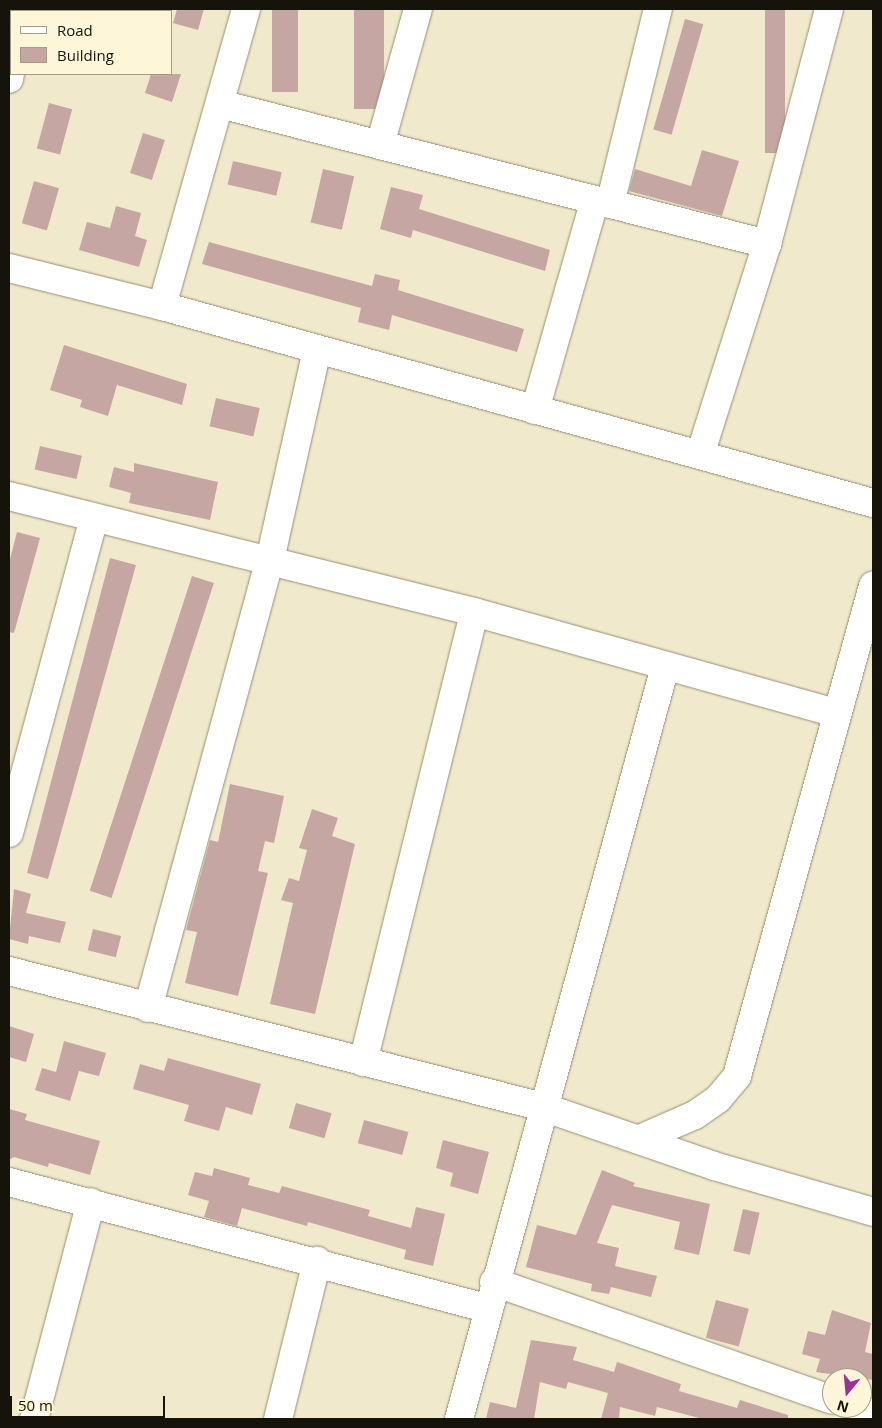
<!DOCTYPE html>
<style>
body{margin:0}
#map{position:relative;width:882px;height:1428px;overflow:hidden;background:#f1e9cc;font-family:"Open Sans",sans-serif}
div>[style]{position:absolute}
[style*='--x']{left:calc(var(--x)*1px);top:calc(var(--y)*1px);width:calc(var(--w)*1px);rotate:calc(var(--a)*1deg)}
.building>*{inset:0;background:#c6a6a3;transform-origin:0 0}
.roads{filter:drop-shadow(0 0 1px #958e74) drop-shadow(0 0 1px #958e74)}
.minor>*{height:28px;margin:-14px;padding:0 14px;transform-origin:14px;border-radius:14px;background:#fff}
span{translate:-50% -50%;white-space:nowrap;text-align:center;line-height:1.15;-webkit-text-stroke:5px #fef6d9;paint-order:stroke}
.frame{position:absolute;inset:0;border:10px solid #16140a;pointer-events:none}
.legend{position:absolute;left:10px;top:10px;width:162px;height:65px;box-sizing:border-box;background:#fef6d9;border:1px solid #a19c86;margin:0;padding:6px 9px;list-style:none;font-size:15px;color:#16140a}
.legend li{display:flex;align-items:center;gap:10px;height:25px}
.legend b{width:25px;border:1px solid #a19c86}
.north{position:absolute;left:822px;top:1368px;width:50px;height:50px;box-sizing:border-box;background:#fef6d9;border:1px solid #a19c86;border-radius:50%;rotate:197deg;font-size:14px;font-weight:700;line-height:20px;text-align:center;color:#16140a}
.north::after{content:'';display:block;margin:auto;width:18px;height:22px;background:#9b3193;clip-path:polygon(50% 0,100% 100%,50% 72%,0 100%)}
.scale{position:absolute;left:10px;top:1396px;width:155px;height:22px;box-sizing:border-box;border:2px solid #16140a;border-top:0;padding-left:6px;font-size:15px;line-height:18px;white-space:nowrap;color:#16140a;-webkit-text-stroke:4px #fef6d9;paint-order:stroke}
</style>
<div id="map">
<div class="building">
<div style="clip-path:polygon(177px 9px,204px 9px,198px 30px,173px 23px)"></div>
<div style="left:272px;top:9px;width:26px;height:83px"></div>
<div style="left:354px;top:9px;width:30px;height:100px"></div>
<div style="left:765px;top:9px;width:20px;height:144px"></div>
<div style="left:685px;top:19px;width:19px;height:115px;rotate:16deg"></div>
<div style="clip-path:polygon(151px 74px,181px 74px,172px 102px,145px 93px)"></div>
<div style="left:49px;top:103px;width:24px;height:47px;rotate:15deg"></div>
<div style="left:143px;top:133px;width:23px;height:42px;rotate:18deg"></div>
<div style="clip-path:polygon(702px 150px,739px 161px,722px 216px,629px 191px,635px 169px,691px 186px)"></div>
<div style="left:233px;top:161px;width:50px;height:24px;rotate:13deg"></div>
<div style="left:323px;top:169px;width:32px;height:55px;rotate:13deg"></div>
<div style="left:34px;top:181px;width:26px;height:44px;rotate:16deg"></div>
<div style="clip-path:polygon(391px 187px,423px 195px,419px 209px,550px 250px,545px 271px,413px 230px,411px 238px,380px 229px)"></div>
<div style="clip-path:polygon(116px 206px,141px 213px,135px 236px,147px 240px,139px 267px,79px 250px,87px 222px,110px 228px)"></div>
<div style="clip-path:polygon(209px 242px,372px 286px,375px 274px,400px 280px,398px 290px,524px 329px,517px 352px,392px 315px,389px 330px,358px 322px,361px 308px,202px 264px)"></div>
<div style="clip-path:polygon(64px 345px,187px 384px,182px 405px,117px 385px,108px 416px,80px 407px,82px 400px,50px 390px)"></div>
<div style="left:216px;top:398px;width:45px;height:29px;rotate:13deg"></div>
<div style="left:40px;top:446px;width:43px;height:24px;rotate:13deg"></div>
<div style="clip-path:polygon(134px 463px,218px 482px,210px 520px,129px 503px,131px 493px,109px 487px,114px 467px,134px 472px)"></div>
<div style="clip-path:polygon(17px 532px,40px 538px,14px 633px,9px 632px,9px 563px)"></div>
<div style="clip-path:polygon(110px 558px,136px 565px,48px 879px,27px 873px)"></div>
<div style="left:192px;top:576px;width:23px;height:331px;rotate:18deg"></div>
<div style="clip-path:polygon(230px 784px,284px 796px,274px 843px,265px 841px,258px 871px,268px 873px,238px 996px,185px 983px,197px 932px,186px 930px,210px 840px,218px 842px)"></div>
<div style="clip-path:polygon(312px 809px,338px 818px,332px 836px,355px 844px,315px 1014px,270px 1004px,293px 903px,281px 900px,289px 878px,299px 881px,307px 850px,299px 848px)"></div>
<div style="clip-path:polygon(14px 889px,31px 894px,26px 913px,66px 922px,60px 943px,29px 936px,28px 944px,9px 939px)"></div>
<div style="left:93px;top:929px;width:29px;height:22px;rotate:14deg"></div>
<div style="clip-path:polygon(9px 1026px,34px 1034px,26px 1062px,9px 1057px)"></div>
<div style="clip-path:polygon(64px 1041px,106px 1053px,99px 1076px,79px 1071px,70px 1101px,35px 1090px,42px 1068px,56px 1072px)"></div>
<div style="clip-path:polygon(168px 1058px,261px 1084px,252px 1115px,226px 1107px,219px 1131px,184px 1121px,189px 1105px,133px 1089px,140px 1064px,164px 1071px)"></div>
<div style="left:296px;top:1103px;width:37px;height:26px;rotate:16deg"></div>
<div style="clip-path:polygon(9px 1109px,27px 1114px,25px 1120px,100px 1141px,90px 1175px,49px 1163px,48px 1167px,14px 1157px,9px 1160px)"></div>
<div style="left:364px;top:1120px;width:46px;height:24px;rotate:15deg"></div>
<div style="clip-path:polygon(443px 1140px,489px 1152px,478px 1194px,450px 1186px,453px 1173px,436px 1168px)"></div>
<div style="clip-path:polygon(214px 1168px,250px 1178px,248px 1185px,279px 1193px,282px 1186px,370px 1210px,368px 1216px,411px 1228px,416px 1207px,445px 1214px,433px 1266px,404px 1259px,406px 1250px,308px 1222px,307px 1226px,242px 1208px,237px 1226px,204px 1217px,209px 1201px,188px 1195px,195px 1172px,212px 1176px)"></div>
<div style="clip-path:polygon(602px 1170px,635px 1183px,633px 1186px,710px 1204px,699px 1255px,674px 1249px,680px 1222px,612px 1205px,597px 1243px,619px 1248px,615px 1266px,657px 1276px,651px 1297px,611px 1287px,609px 1294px,591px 1291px,592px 1284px,526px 1267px,537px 1225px,576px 1235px)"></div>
<div style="left:743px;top:1209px;width:17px;height:43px;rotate:13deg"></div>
<div style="left:716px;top:1300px;width:34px;height:39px;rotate:15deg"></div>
<div style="clip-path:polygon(832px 1310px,871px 1323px,865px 1352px,873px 1354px,873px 1380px,816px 1372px,820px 1359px,802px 1354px,808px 1331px,825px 1335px)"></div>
<div style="clip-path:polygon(531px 1340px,577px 1347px,573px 1360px,614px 1372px,617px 1362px,681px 1384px,679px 1391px,737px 1408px,740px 1400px,788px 1415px,788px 1419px,703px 1419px,657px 1407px,655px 1416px,620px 1407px,619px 1419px,601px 1419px,608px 1393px,568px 1382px,566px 1389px,540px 1382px,534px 1419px,486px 1419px,490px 1402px,516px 1408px)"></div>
</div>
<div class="roads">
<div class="minor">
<div style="--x:26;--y:11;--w:2;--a:-63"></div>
<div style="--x:9;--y:79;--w:10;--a:-79"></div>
<div style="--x:220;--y:104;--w:565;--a:14.36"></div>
<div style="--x:380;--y:145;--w:141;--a:-74.4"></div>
<div style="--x:610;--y:204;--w:201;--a:-76.2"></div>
<div style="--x:9;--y:268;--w:158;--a:13.9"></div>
<div style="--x:162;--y:306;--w:738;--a:15.49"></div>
<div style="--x:162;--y:306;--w:309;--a:-74.2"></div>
<div style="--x:535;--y:410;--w:218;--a:-74.1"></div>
<div style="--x:700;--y:455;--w:221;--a:-72.4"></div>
<div style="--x:767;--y:244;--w:243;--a:-75.2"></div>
<div style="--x:9;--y:496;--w:479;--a:14"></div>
<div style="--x:474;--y:612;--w:376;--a:15.6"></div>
<div style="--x:9;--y:833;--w:326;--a:-74.9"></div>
<div style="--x:9;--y:971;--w:551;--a:14.29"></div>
<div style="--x:543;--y:1107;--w:181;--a:19"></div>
<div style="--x:714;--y:1166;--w:166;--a:16.1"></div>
<div style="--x:148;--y:1008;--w:464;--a:-74.8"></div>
<div style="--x:270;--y:560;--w:215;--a:-77.4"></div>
<div style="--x:363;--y:1062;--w:463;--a:-76.1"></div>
<div style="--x:642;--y:1138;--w:58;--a:-23.5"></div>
<div style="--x:695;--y:1115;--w:28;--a:-35"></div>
<div style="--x:718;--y:1099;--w:30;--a:-50"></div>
<div style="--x:737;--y:1076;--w:509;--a:-74.49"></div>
<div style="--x:9;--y:1182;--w:493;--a:14.8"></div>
<div style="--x:494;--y:1282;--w:358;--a:19.2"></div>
<div style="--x:855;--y:1408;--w:19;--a:18"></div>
<div style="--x:34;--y:1419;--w:224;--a:-75.3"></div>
<div style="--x:278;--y:1419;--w:163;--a:-76.1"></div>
<div style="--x:459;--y:1419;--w:780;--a:-74.68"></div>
</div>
</div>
<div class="frame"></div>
<ul class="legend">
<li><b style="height:6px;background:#fff"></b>Road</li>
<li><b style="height:14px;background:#c6a6a3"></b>Building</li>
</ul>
<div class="north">N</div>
<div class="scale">50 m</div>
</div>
